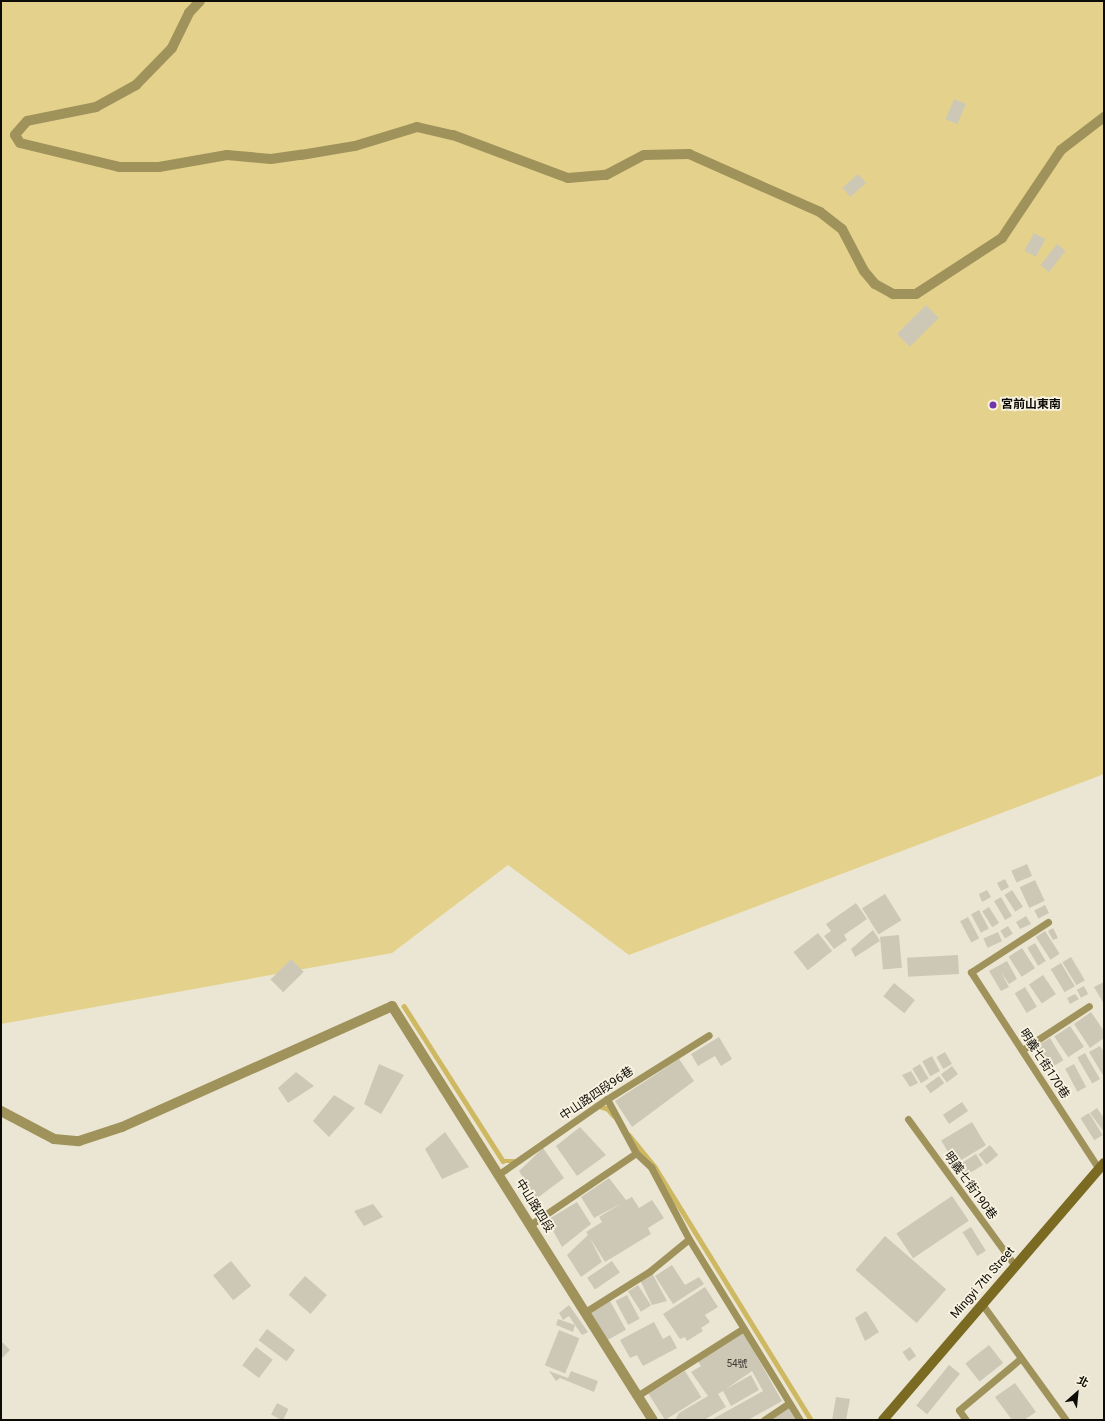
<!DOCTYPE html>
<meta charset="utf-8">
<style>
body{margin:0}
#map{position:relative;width:1105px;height:1421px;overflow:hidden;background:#ebe6d3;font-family:Roboto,"Noto Sans TC",sans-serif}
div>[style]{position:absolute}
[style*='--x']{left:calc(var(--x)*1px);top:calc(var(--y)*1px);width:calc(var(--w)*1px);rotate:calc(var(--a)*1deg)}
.green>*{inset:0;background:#e4d28c}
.stream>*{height:4.5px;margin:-2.25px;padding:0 2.25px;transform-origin:2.25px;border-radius:2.25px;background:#ceb862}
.building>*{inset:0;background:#cdc8b6;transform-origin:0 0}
.lane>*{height:7px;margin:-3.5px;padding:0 3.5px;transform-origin:3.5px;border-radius:3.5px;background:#a0925b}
.street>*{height:10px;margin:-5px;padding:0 5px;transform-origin:5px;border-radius:5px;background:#a0925b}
.secondary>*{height:10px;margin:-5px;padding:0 5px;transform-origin:5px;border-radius:5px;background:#7b6a21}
.dots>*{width:11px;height:11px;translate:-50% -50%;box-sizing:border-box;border:2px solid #f8f3e0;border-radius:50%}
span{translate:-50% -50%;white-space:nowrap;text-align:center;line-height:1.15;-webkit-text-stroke:3.5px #f8f3e0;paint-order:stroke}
.number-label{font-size:10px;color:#3d3a32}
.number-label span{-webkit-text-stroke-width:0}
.poi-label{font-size:12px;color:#0d0b06;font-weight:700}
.left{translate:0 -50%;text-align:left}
.street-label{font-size:12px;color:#0d0b06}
.frame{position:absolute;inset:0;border:2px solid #0d0b06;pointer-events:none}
.north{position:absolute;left:1057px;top:1373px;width:40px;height:40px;-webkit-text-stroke:3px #f8f3e0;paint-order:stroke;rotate:27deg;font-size:11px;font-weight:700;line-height:16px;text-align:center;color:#0d0b06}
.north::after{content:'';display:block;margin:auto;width:14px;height:18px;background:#0d0b06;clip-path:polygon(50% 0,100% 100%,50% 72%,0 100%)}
</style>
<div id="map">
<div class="green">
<div style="clip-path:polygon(1px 1px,1104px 1px,1104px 774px,629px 955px,508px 865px,392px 953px,1px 1024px)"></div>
</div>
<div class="stream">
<div style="--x:404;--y:1006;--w:184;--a:57.4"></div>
<div style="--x:503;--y:1161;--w:11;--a:0"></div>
<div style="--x:596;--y:1105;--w:13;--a:18"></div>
<div style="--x:608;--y:1109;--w:8;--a:50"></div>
<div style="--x:629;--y:1135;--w:41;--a:50.9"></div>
<div style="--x:655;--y:1167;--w:297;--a:58.3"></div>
</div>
<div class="building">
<div style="left:954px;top:99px;width:13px;height:22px;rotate:23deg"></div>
<div style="left:858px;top:174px;width:12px;height:21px;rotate:48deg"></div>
<div style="left:1034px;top:233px;width:13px;height:20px;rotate:29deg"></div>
<div style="left:1057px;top:244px;width:11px;height:27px;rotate:38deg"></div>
<div style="left:926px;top:305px;width:18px;height:41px;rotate:45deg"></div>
<div style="left:1027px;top:864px;width:13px;height:17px;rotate:67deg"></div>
<div style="left:1005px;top:879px;width:9px;height:9px;rotate:63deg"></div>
<div style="left:1035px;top:880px;width:23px;height:17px;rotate:65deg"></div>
<div style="clip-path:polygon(987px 890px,991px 897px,982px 902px,979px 894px)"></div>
<div style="left:1012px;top:890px;width:20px;height:9px;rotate:57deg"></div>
<div style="left:885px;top:894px;width:31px;height:27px;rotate:58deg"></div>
<div style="left:1001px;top:897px;width:22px;height:8px;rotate:60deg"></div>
<div style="clip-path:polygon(856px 903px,867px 919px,844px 935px,847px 940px,834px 949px,824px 936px,831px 931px,826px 924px)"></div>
<div style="left:1045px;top:905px;width:9px;height:12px;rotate:63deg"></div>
<div style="left:989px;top:907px;width:19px;height:8px;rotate:58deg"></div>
<div style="left:979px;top:910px;width:21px;height:9px;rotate:62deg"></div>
<div style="clip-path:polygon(1026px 916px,1031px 924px,1020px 929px,1016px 922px)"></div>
<div style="left:968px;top:917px;width:24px;height:9px;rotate:62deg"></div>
<div style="left:1008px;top:926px;width:9px;height:9px;rotate:58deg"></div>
<div style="clip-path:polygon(1053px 928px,1058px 938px,1053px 940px,1048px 931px)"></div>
<div style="clip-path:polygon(873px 930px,880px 941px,855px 957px,851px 949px)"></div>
<div style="left:1045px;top:931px;width:27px;height:11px;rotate:57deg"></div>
<div style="left:998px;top:932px;width:10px;height:16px;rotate:66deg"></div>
<div style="left:818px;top:933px;width:23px;height:31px;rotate:52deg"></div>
<div style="left:899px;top:935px;width:33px;height:19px;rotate:85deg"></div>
<div style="left:1035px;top:943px;width:21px;height:9px;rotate:59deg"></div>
<div style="left:1022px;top:948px;width:24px;height:16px;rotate:57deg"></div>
<div style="left:958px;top:955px;width:19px;height:51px;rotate:87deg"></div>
<div style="left:1071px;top:957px;width:27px;height:10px;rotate:59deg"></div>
<div style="left:291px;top:959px;width:18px;height:29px;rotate:45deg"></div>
<div style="clip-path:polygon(1007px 961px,1017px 979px,1009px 984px,1001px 972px,1009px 987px,1001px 991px,989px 971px)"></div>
<div style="left:1061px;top:963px;width:27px;height:12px;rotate:59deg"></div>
<div style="left:1043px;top:975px;width:23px;height:17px;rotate:56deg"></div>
<div style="clip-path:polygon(1104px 982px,1104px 1004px,1094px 987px)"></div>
<div style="left:894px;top:983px;width:27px;height:17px;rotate:39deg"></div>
<div style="left:1084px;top:986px;width:9px;height:8px;rotate:63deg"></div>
<div style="left:1025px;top:987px;width:23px;height:12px;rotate:59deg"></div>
<div style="clip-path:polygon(1075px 994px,1079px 999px,1070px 1004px,1067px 998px)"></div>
<div style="clip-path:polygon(1091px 1012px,1104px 1031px,1104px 1038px,1090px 1048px,1074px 1024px)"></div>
<div style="left:1070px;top:1026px;width:25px;height:19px;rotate:56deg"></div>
<div style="clip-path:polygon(719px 1037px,732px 1059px,721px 1066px,715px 1056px,698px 1066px,691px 1054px)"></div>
<div style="left:1050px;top:1038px;width:26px;height:17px;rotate:59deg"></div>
<div style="clip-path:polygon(1100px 1046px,1104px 1052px,1104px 1077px,1089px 1052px)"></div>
<div style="left:945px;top:1052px;width:14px;height:10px;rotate:60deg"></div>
<div style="left:1085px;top:1053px;width:30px;height:9px;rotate:60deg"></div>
<div style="left:932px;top:1056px;width:17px;height:11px;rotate:62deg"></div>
<div style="clip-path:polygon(679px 1059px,694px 1081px,632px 1127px,615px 1101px)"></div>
<div style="clip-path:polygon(379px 1064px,404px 1075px,381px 1114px,364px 1104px)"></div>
<div style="left:920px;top:1064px;width:17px;height:9px;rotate:59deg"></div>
<div style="left:1074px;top:1064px;width:26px;height:10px;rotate:62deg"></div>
<div style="left:952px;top:1066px;width:10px;height:14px;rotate:53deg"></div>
<div style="clip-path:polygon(911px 1071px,918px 1083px,910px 1087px,902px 1075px)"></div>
<div style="clip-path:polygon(296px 1072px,314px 1086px,288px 1103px,278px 1088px)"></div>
<div style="left:939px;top:1076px;width:9px;height:17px;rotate:54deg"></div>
<div style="clip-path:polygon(334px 1095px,355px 1108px,329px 1137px,313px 1121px)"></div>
<div style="left:962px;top:1102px;width:11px;height:23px;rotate:56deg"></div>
<div style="clip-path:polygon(1097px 1108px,1104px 1118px,1104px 1132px,1090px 1113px)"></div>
<div style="left:1089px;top:1113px;width:26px;height:10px;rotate:58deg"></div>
<div style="left:972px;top:1122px;width:27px;height:36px;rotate:59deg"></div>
<div style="clip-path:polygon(580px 1127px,606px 1155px,577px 1176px,556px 1146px)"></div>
<div style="clip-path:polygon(445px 1132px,469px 1167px,442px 1179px,425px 1149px)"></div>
<div style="left:990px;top:1145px;width:13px;height:15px;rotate:51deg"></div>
<div style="clip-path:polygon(543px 1148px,564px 1178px,536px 1199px,519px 1171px)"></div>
<div style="left:976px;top:1154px;width:13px;height:19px;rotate:58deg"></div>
<div style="clip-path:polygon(609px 1178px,626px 1200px,632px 1197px,639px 1208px,652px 1200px,664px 1218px,648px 1228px,651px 1234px,605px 1262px,590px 1238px,602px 1262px,581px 1277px,567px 1255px,588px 1235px,586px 1232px,602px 1222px,599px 1217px,622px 1203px,594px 1218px,581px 1197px)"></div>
<div style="left:952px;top:1196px;width:30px;height:67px;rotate:56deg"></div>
<div style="clip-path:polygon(577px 1202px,591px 1224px,562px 1247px,547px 1220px)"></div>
<div style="clip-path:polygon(373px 1204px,383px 1217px,364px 1226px,354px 1211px)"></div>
<div style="left:971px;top:1227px;width:28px;height:10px;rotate:58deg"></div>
<div style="left:885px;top:1236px;width:81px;height:45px;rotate:41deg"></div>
<div style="left:231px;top:1261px;width:32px;height:23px;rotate:51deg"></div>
<div style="left:612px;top:1261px;width:14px;height:30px;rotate:56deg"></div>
<div style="clip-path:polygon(672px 1265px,685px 1285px,699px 1277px,704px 1284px,673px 1304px,655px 1276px)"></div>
<div style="clip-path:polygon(652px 1273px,667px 1301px,652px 1305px,640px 1280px)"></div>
<div style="left:305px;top:1276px;width:29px;height:25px;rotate:41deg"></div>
<div style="left:638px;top:1285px;width:24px;height:12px;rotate:57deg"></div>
<div style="clip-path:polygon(705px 1287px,718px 1307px,705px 1315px,710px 1322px,701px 1328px,703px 1331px,687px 1341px,685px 1337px,680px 1339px,663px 1314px)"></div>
<div style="left:627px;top:1295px;width:27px;height:13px;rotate:62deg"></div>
<div style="left:610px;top:1301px;width:33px;height:24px;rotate:61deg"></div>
<div style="clip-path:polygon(569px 1305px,588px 1332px,582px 1335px,575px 1325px,573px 1332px,556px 1325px,558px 1319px,575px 1325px,569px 1316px,563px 1320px,559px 1313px)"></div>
<div style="clip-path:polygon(866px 1311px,879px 1332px,865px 1341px,855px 1318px)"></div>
<div style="clip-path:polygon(654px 1322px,663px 1339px,670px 1335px,677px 1348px,643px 1366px,637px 1355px,630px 1358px,620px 1340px)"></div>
<div style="left:267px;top:1329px;width:35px;height:14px;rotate:37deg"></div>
<div style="left:559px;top:1330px;width:22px;height:38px;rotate:22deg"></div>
<div style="clip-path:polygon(742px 1330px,782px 1401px,748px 1420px,711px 1420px,763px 1391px,752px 1371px,726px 1389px,751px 1375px,759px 1390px,731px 1406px,723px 1391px,718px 1394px,726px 1407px,704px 1420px,675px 1420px,679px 1413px,708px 1396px,691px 1372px,701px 1366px,696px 1359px)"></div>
<div style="clip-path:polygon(1px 1341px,10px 1350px,1px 1359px)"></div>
<div style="left:989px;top:1345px;width:23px;height:30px;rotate:52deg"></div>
<div style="left:256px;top:1347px;width:21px;height:23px;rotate:37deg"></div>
<div style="left:910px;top:1347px;width:11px;height:9px;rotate:56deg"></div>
<div style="left:949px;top:1365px;width:14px;height:52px;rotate:39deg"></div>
<div style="clip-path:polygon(549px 1371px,568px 1378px,571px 1371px,598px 1381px,594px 1392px,560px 1378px,556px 1381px)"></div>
<div style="left:685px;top:1371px;width:31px;height:43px;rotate:58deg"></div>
<div style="clip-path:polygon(1015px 1383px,1036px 1412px,1024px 1420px,1012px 1420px,995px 1397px)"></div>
<div style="clip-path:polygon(836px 1397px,850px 1399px,846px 1420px,832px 1420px)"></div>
<div style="left:277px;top:1403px;width:13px;height:13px;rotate:27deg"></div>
<div style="clip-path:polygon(789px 1408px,797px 1420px,770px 1420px)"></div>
</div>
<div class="lane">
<div style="--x:1048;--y:922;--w:92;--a:147"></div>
<div style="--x:971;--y:972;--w:235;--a:57"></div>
<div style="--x:1022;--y:1050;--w:80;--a:-33.3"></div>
<div style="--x:607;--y:1099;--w:61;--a:61.8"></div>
<div style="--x:636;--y:1153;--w:21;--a:43"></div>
<div style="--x:651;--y:1167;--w:81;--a:62.2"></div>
<div style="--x:689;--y:1239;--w:212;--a:58.5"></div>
<div style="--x:908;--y:1119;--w:182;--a:53.9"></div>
<div style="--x:499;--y:1174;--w:131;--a:-34.8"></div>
<div style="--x:607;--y:1099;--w:120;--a:-32.1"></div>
<div style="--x:530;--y:1225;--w:128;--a:-34.2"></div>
<div style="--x:982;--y:1304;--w:143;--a:54.1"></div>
<div style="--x:585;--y:1312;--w:77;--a:-32.2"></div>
<div style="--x:650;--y:1271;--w:50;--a:-39.4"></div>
<div style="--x:637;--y:1396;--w:125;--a:-32.5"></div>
<div style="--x:764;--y:1420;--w:30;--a:-34"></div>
<div style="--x:966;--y:1420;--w:12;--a:-125"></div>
<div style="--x:959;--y:1410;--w:80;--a:-39.9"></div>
</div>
<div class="street">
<div style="--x:200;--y:1;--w:16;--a:133"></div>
<div style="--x:189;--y:13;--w:39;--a:116"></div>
<div style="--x:172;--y:48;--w:52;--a:134.2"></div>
<div style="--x:136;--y:85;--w:46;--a:151.2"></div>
<div style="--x:96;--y:107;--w:70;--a:168.5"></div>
<div style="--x:27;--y:121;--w:18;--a:131"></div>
<div style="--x:15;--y:135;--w:9;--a:58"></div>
<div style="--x:20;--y:143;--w:102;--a:13.6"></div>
<div style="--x:119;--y:167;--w:40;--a:0"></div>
<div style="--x:159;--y:167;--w:69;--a:-10"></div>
<div style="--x:227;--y:155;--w:44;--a:5.2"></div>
<div style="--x:271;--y:159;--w:30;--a:-8"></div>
<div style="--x:301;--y:155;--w:55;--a:-9.5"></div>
<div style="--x:355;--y:146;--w:65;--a:-17"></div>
<div style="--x:417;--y:127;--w:37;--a:13"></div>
<div style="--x:453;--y:135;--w:123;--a:20.5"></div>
<div style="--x:568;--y:178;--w:38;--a:-5"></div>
<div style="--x:606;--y:175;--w:43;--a:-27.8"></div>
<div style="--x:644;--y:155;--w:45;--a:-1.3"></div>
<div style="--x:689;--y:154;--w:143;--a:23.9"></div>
<div style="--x:820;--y:212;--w:28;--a:38"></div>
<div style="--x:842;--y:229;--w:47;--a:62.4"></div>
<div style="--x:864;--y:271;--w:17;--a:50"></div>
<div style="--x:875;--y:284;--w:21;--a:29"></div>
<div style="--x:893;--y:294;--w:23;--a:0"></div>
<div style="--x:916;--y:294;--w:103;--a:-33.1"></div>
<div style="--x:1002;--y:238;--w:106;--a:-56.2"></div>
<div style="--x:1061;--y:150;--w:54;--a:-37.5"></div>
<div style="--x:1;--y:1111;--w:60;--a:27.8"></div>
<div style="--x:54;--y:1139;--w:25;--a:5"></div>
<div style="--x:79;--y:1141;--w:45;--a:-18"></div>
<div style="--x:122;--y:1127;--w:296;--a:-24.1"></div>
<div style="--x:392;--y:1006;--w:489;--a:57.8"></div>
</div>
<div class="secondary">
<div style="--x:883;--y:1420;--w:339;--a:-49.3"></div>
</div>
<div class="dots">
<div style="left:993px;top:405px;background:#7334a9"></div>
</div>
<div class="number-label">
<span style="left:737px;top:1364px">54號</span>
</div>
<div class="poi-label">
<span class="left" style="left:1001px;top:405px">宮前山東南</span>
</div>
<div class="street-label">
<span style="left:1044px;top:1064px;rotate:57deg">明義七街170巷</span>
<span style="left:597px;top:1094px;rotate:-34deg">中山路四段96巷</span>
<span style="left:970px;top:1186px;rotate:54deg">明義七街190巷</span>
<span style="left:534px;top:1206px;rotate:58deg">中山路四段</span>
<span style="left:983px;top:1283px;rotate:-49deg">Mingyi 7th Street</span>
</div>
<div class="frame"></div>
<div class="north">北</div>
</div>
